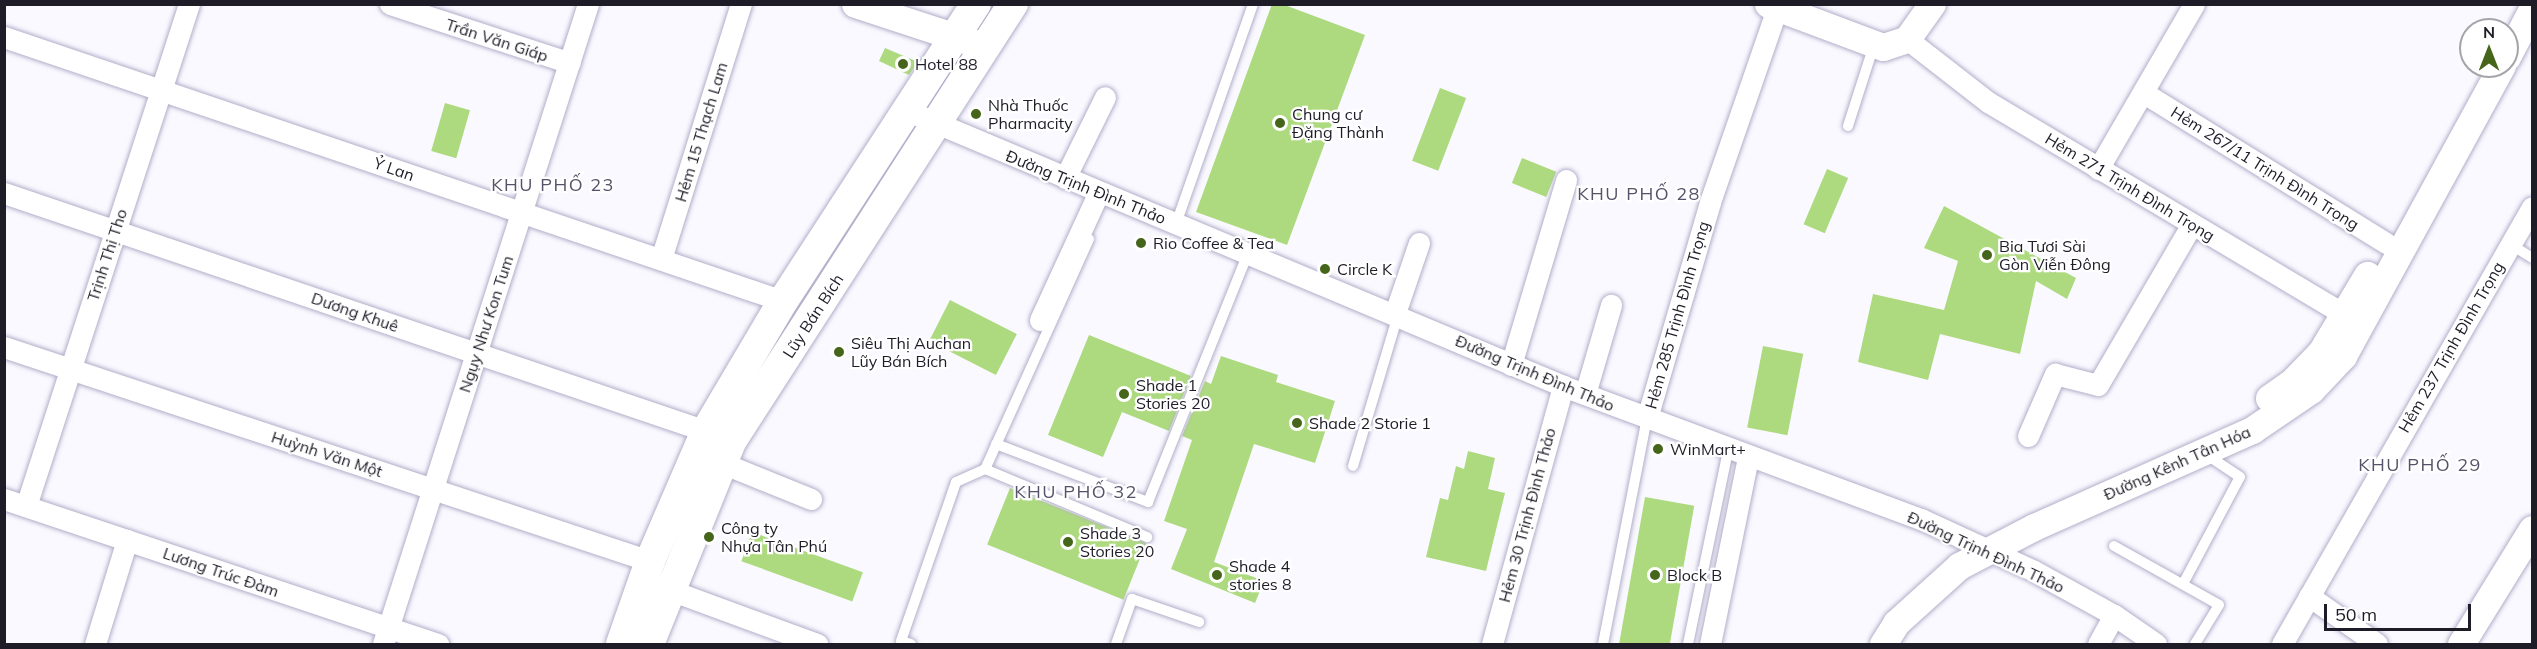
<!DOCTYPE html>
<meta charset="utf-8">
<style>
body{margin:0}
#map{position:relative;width:2537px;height:649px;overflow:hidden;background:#faf9ff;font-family:Mulish,sans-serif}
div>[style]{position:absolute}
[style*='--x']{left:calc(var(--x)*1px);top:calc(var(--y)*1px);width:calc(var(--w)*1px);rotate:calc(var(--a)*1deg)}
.building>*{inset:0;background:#aeda7f;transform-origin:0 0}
.roads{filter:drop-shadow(0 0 2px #b1aec9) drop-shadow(0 0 2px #b1aec9)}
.service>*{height:10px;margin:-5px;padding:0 5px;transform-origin:5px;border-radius:5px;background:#fff}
.minor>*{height:21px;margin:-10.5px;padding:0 10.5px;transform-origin:10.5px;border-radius:10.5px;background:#fff}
.tertiary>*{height:27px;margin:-13.5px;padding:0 13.5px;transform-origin:13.5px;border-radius:13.5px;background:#fff}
.secondary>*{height:30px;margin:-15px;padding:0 15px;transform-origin:15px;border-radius:15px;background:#fff}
.dots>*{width:16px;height:16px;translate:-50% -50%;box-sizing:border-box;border:3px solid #fff;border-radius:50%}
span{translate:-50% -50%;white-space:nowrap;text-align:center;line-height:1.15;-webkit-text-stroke:4.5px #fff;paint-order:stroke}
.street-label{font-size:16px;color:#1e1d27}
.poi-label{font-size:16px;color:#1e1d27}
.left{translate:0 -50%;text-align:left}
.neighbourhood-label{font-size:18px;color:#55526a;letter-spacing:1.5px}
.frame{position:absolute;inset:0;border:6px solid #1e1d27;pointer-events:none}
.north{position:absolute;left:2459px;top:18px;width:60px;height:60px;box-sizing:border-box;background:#fff;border:2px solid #a5a5a9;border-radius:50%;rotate:0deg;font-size:16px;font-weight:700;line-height:24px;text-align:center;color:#1e1d27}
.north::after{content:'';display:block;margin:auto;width:21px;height:27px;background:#45651a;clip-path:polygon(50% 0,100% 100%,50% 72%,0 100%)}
.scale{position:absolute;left:2324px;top:604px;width:147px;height:27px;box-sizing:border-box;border:3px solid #1e1d27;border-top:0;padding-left:8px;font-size:18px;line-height:21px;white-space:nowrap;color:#1e1d27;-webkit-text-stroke:4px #fff;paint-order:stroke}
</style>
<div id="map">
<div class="building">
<div style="clip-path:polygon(1272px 4px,1282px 4px,1365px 35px,1287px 245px,1196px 212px)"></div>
<div style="clip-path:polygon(885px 48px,918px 62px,909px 75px,879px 61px)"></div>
<div style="left:1440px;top:88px;width:28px;height:78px;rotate:21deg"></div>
<div style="left:445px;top:103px;width:26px;height:50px;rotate:16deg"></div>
<div style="left:1522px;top:158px;width:37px;height:27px;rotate:22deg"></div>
<div style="left:1827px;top:169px;width:23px;height:60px;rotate:23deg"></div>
<div style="clip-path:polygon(1944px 206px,2076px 278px,2067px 299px,2036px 281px,2020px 354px,1940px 334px,1928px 380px,1858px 362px,1873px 294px,1944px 310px,1958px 261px,1924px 248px)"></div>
<div style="left:950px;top:300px;width:75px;height:46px;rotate:27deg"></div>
<div style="clip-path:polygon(1089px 335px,1191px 376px,1169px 431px,1122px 412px,1103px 457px,1048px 435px)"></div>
<div style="left:1763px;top:346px;width:41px;height:83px;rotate:11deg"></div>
<div style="clip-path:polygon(1221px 356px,1278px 375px,1276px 382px,1335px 401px,1315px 463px,1254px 444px,1214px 562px,1264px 581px,1255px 603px,1171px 569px,1187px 529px,1164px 521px,1192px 440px,1182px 436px,1205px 381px,1211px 384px)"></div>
<div style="clip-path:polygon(1468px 451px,1495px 458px,1488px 489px,1505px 493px,1486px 571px,1426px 557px,1440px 498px,1448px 500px,1456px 466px,1464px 469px)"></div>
<div style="left:1010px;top:488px;width:147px;height:61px;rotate:22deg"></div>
<div style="left:1645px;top:497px;width:50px;height:151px;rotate:10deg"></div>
<div style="left:752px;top:532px;width:118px;height:31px;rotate:20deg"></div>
</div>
<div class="roads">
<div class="service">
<div style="--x:1848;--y:126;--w:85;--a:-72.2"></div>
<div style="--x:1176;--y:224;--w:233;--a:-70.7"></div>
<div style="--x:1089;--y:239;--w:252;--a:114.3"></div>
<div style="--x:985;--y:469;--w:176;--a:22.8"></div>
<div style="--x:2510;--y:244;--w:26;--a:32"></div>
<div style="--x:996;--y:444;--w:163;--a:20.9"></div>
<div style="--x:1148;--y:502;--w:268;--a:-68.1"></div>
<div style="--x:1353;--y:466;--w:158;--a:-73.4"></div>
<div style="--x:2114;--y:546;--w:120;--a:29.3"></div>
<div style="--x:2219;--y:605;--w:46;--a:121.6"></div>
<div style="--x:2183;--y:584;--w:121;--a:-62"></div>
<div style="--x:2240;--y:477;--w:43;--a:-146.3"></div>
<div style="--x:911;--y:644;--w:10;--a:-163"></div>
<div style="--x:901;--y:641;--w:168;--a:-70.9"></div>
<div style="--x:956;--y:482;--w:32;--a:-24"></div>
<div style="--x:1116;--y:644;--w:48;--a:-70.4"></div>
<div style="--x:1132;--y:599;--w:71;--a:18.9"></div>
<div style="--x:1603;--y:644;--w:230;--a:-79"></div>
<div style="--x:1688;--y:644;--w:198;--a:-78.3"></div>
</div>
<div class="minor">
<div style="--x:390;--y:4;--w:189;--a:18.1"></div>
<div style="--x:4;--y:37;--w:823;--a:18.72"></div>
<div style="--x:1907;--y:39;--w:103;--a:37.9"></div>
<div style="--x:1988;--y:102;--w:427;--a:30.8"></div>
<div style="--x:2144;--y:93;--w:285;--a:31.8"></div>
<div style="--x:908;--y:111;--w:710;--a:22.77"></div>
<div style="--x:1563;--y:386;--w:382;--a:20.4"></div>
<div style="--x:1921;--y:519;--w:124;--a:24.7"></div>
<div style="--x:2034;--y:571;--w:91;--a:28.8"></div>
<div style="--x:2114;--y:615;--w:51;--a:34.6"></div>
<div style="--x:2098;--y:169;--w:191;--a:-59.8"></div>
<div style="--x:1065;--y:178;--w:90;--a:-63.7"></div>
<div style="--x:4;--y:193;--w:741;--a:18.73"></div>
<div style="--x:661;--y:259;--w:267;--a:-72.6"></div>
<div style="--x:1395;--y:313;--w:74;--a:-71.1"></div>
<div style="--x:1040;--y:320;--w:141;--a:-65.3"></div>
<div style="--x:4;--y:347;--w:681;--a:18.33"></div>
<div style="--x:1511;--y:365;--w:193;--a:-73.4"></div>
<div style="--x:1585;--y:394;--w:93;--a:-73.7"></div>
<div style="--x:1647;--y:418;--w:225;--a:-73.7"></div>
<div style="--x:1710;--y:202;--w:205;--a:-70.9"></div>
<div style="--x:2028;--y:436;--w:68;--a:-66.5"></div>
<div style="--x:2055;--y:374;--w:44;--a:14.3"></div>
<div style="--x:2098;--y:385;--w:186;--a:-59.7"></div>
<div style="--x:722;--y:463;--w:96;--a:22"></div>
<div style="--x:4;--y:499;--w:458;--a:18.5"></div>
<div style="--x:26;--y:506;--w:528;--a:-72.01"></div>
<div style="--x:670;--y:590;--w:157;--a:20.2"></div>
<div style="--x:2309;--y:596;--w:83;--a:35.2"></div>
<div style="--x:95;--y:644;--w:109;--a:-72.9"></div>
<div style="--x:383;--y:644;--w:672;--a:-72.24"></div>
<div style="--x:1492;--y:644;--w:268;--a:-74.6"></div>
<div style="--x:1710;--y:644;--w:191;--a:-78.5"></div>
<div style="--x:2098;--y:644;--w:33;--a:-61"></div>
<div style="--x:2282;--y:644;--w:503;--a:-60.23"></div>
</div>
<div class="tertiary">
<div style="--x:855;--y:4;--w:125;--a:18.1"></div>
<div style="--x:1768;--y:4;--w:123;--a:20.5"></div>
<div style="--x:1883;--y:47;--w:25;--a:-18"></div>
<div style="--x:1907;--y:39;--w:43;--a:-54.5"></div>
<div style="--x:2507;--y:57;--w:54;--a:-62.5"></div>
<div style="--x:2269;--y:398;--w:29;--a:-35"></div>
<div style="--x:2293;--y:381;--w:40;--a:-46"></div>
<div style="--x:2321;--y:352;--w:90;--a:-59.1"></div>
<div style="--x:1883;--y:644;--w:25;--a:-58"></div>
<div style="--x:1896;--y:623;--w:85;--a:-42.1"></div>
<div style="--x:1959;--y:566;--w:85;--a:-27.5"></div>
<div style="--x:2034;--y:527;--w:239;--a:-24"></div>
<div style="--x:2252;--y:430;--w:71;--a:-34.1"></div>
<div style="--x:2311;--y:390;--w:47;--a:-46.7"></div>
<div style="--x:2343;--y:356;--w:331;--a:-61.3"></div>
<div style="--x:2461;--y:644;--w:135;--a:-58.3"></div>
</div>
<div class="secondary">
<div style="--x:621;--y:644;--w:88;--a:-70.7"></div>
<div style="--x:650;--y:561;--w:142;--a:-66.7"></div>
<div style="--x:706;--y:431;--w:151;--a:-59.4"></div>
<div style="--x:783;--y:301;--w:354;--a:-57"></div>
<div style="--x:649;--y:644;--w:220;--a:-67.9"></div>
<div style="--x:732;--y:440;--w:519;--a:-57.2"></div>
</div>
</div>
<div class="dots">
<div style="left:903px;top:64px;background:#45651a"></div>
<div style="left:976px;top:114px;background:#45651a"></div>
<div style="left:1280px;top:123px;background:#45651a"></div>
<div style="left:1141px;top:243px;background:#45651a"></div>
<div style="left:1987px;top:255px;background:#45651a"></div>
<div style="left:1325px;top:269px;background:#45651a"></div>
<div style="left:839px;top:352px;background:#45651a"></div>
<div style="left:1124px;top:394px;background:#45651a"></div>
<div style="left:1297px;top:423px;background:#45651a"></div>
<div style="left:1658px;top:449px;background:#45651a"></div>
<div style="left:709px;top:537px;background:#45651a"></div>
<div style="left:1068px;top:542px;background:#45651a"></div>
<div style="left:1217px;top:575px;background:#45651a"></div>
<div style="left:1655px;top:575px;background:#45651a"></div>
</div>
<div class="street-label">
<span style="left:497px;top:40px;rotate:18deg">Trần Văn Giáp</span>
<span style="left:701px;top:132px;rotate:-73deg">Hẻm 15 Thạch Lam</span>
<span style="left:2265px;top:168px;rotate:32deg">Hẻm 267/11 Trịnh Đình Trọng</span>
<span style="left:394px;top:169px;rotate:19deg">Ỷ Lan</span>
<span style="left:1086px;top:187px;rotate:22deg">Đường Trịnh Đình Thảo</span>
<span style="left:2130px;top:187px;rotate:31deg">Hẻm 271 Trịnh Đình Trọng</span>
<span style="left:107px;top:255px;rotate:-72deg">Trịnh Thị Tho</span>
<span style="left:355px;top:312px;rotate:19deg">Dương Khuê</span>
<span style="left:1677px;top:315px;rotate:-74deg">Hẻm 285 Trịnh Đình Trọng</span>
<span style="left:813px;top:316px;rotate:-57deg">Lũy Bán Bích</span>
<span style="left:486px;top:324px;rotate:-72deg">Ngụy Như Kon Tum</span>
<span style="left:2451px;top:347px;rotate:-60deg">Hẻm 237 Trịnh Đình Trọng</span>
<span style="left:1535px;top:373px;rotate:23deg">Đường Trịnh Đình Thảo</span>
<span style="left:327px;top:454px;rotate:18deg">Huỳnh Văn Một</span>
<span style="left:2177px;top:463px;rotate:-24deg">Đường Kênh Tân Hóa</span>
<span style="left:1527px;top:515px;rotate:-75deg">Hẻm 30 Trịnh Đình Thảo</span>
<span style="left:1986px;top:552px;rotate:25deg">Đường Trịnh Đình Thảo</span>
<span style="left:221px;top:572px;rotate:19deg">Lương Trúc Đàm</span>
</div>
<div class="poi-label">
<span class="left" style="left:915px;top:64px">Hotel 88</span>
<span class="left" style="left:988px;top:114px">Nhà Thuốc<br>Pharmacity</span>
<span class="left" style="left:1292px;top:123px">Chung cư<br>Đặng Thành</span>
<span class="left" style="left:1153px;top:243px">Rio Coffee &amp; Tea</span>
<span class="left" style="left:1999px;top:255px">Bia Tươi Sài<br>Gòn Viễn Đông</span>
<span class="left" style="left:1337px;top:269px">Circle K</span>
<span class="left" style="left:851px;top:352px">Siêu Thị Auchan<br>Lũy Bán Bích</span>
<span class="left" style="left:1136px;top:394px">Shade 1<br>Stories 20</span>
<span class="left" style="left:1309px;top:423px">Shade 2 Storie 1</span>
<span class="left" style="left:1670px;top:449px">WinMart+</span>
<span class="left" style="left:721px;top:537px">Công ty<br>Nhựa Tân Phú</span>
<span class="left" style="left:1080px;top:542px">Shade 3<br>Stories 20</span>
<span class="left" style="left:1229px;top:575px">Shade 4<br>stories 8</span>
<span class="left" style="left:1667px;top:575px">Block B</span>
</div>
<div class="neighbourhood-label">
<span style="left:553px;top:185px">KHU PHỐ 23</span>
<span style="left:1639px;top:194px">KHU PHỐ 28</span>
<span style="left:2420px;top:465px">KHU PHỐ 29</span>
<span style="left:1076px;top:492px">KHU PHỐ 32</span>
</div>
<div class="frame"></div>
<div class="north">N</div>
<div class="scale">50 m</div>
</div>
